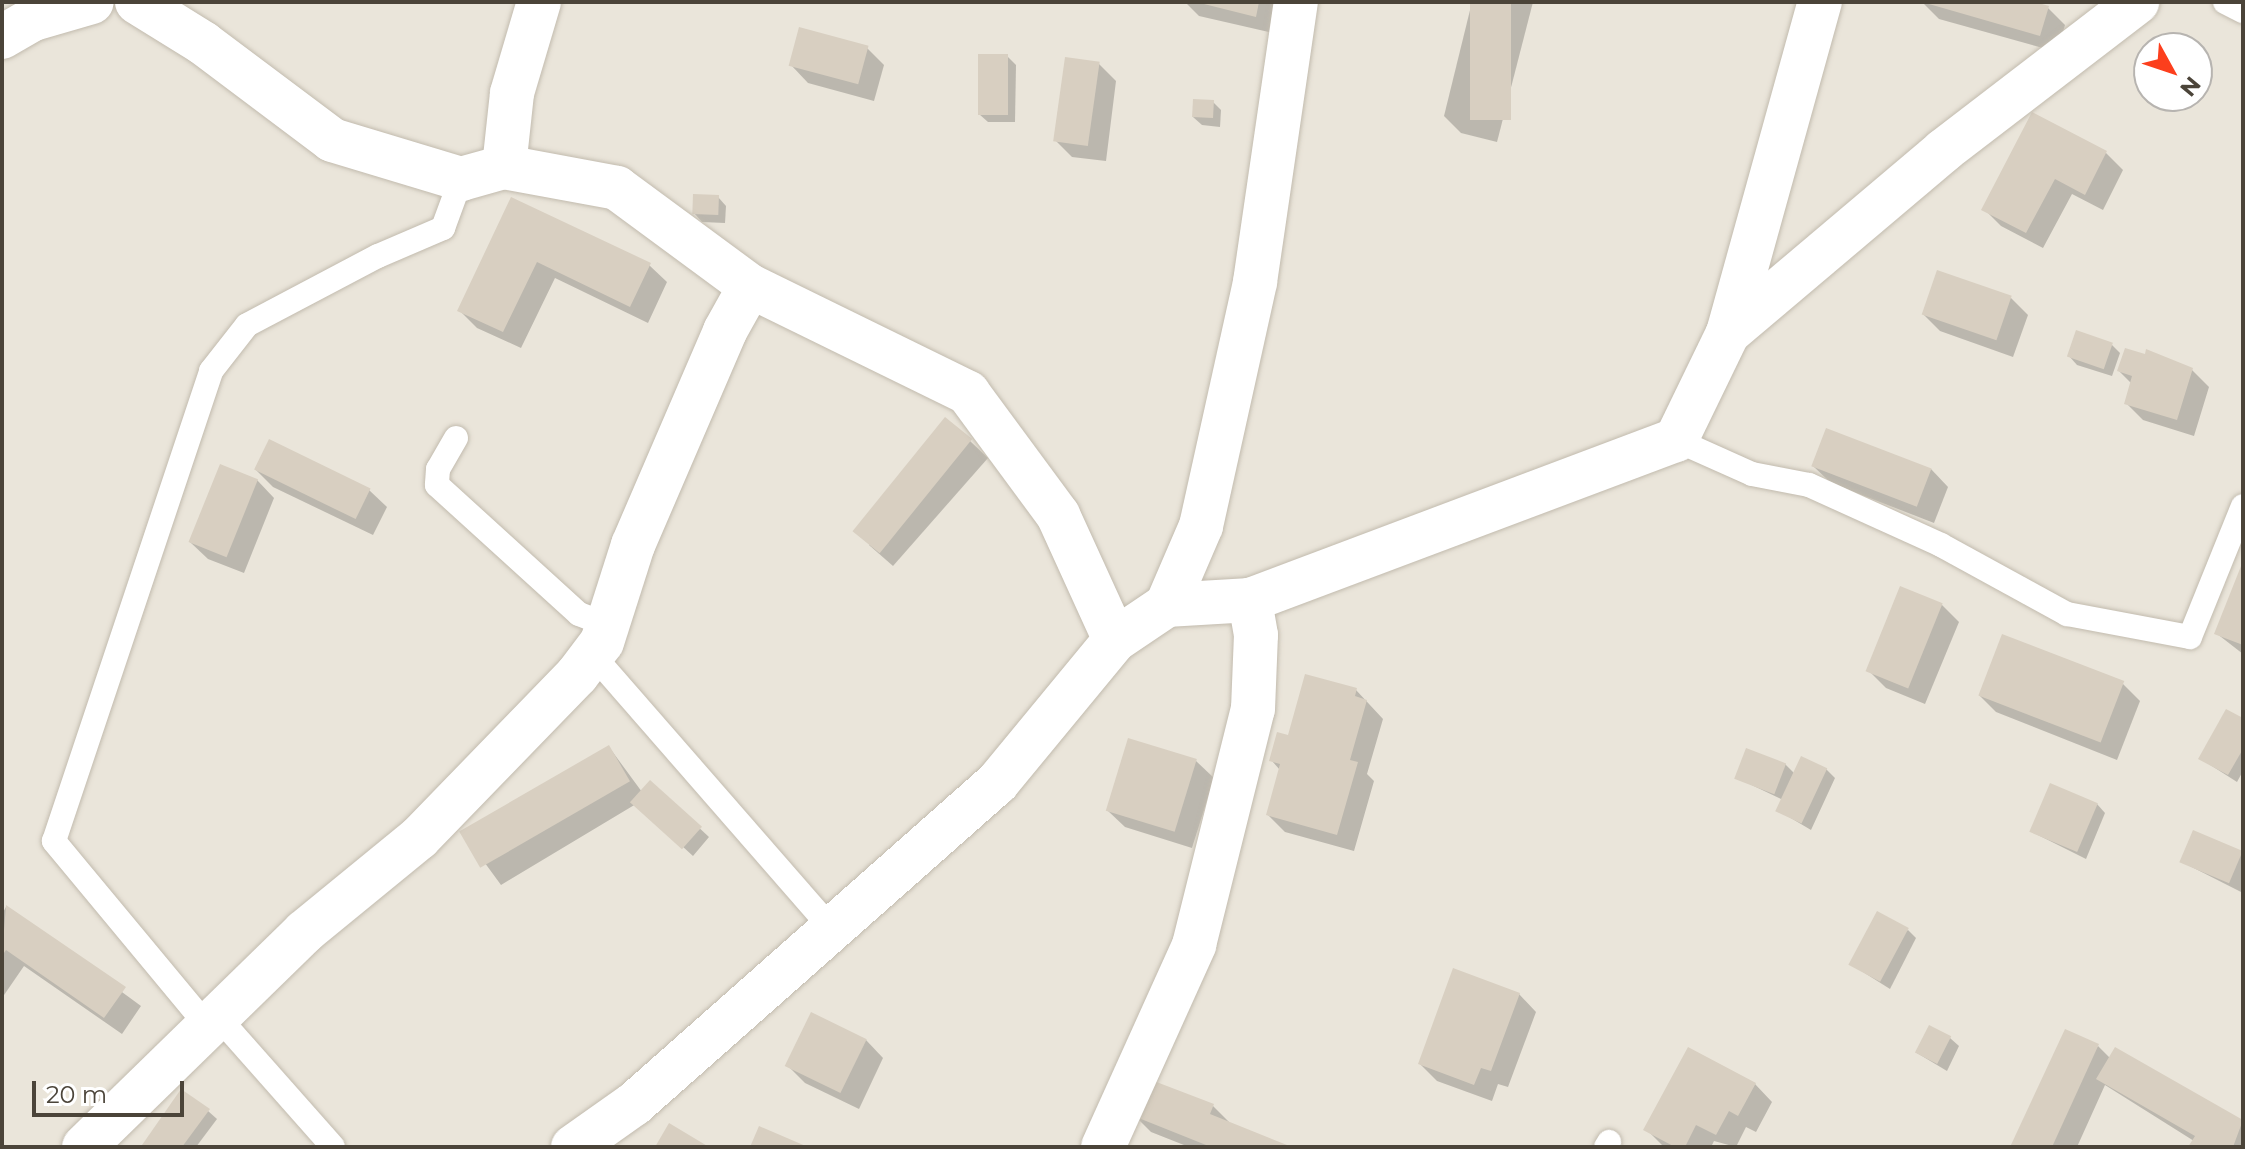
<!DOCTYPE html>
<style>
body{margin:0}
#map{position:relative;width:2245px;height:1149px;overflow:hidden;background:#f6f3ec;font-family:Montserrat,sans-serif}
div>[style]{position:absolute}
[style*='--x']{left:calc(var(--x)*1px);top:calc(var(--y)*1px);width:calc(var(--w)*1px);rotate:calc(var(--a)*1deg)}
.residential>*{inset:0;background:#eae5da}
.shadow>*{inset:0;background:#0003}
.building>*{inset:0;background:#d8cfc1;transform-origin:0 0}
.roads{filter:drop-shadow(0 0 2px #c2bbae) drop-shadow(0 0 2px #c2bbae)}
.lane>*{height:24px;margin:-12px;padding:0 12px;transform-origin:12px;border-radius:12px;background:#fff}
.street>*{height:44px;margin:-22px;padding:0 22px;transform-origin:22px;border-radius:22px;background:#fff}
span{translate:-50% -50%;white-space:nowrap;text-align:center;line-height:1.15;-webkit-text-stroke:6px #fff;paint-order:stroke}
.frame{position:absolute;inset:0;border:4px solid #4b4439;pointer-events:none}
.north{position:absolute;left:2133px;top:32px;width:80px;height:80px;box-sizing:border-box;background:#fff;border:2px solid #b7b4b0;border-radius:50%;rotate:130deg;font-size:22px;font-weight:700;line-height:32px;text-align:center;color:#4b4439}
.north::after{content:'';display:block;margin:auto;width:28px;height:36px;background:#fc3f1d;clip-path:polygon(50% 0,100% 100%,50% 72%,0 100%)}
.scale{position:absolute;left:32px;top:1081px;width:152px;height:36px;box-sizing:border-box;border:4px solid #4b4439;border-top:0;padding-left:10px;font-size:24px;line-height:28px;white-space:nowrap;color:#4b4439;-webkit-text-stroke:6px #fff;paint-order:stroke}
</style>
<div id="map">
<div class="residential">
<div style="clip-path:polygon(evenodd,2px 2px,2243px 2px,2243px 1147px,2px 1147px,2px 2px,2149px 48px,2197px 48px,2197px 96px,2149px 96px,2149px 48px)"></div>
</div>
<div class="shadow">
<div style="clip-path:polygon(1185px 2px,1280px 2px,1273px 33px,1199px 16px)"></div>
<div style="clip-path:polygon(1472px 2px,1533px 2px,1497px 142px,1461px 133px,1444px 116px)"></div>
<div style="clip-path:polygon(1922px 2px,2028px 2px,2048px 8px,2065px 25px,2057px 52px,1939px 19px)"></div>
<div style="clip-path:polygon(867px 48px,884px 65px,874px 101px,808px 83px,791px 65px)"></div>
<div style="clip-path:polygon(1007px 56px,1016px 65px,1015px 122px,988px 122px,979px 114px)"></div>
<div style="clip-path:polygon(1099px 64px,1116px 81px,1106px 161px,1072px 157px,1055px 140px)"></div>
<div style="clip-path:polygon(1213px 102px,1221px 110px,1220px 127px,1202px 125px,1193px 117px)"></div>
<div style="clip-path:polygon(2033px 114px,2106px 153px,2123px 170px,2103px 210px,2072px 194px,2043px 248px,2001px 226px,1984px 209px)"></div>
<div style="clip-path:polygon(718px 197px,726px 206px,725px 223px,702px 222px,694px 213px)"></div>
<div style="clip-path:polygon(512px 199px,649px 265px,667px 282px,648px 323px,555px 278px,521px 348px,477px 328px,459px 310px)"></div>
<div style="clip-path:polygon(2011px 298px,2028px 315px,2013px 357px,1940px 331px,1923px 314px)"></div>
<div style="clip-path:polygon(2111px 344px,2120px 353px,2112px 376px,2077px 365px,2069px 356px)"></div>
<div style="clip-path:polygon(2191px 369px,2209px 387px,2194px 436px,2143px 420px,2126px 403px,2132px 384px,2119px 371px)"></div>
<div style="clip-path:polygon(970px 441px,988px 458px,893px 566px,869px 545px)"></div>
<div style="clip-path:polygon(1813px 466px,1931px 469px,1948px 487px,1934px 523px,1831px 483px)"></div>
<div style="clip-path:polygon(256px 470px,369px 490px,387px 507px,373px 535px,273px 487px)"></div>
<div style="clip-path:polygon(257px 480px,274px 498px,244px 573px,208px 559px,190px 542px)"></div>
<div style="clip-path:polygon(2243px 566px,2243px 654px,2216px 633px)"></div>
<div style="clip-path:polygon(1941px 604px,1959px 622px,1925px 704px,1886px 688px,1869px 671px)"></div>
<div style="clip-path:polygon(2123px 684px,2140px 701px,2117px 760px,1996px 712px,1979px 695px)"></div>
<div style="clip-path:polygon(1356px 690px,1383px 719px,1367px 774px,1374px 781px,1354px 851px,1285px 832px,1268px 815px,1280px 770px,1272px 761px,1289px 738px)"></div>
<div style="clip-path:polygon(2243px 720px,2243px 771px,2237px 782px,2201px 759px)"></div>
<div style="clip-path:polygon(609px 747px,642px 792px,651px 783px,709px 837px,693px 856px,636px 804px,501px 885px,463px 833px)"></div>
<div style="clip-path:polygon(1196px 761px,1214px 778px,1192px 848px,1125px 827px,1107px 810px)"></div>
<div style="clip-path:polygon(1785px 764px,1795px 774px,1826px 769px,1835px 778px,1811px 830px,1779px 811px,1783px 800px,1737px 778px)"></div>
<div style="clip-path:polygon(2097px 804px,2105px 813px,2086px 859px,2032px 832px)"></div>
<div style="clip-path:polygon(2194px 833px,2243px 853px,2243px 893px,2182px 862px)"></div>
<div style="clip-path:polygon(6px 907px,141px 1006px,122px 1034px,24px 966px,2px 998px,2px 914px)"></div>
<div style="clip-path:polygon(1908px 930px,1916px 938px,1890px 989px,1852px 965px)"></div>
<div style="clip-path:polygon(1519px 994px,1536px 1012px,1508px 1087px,1498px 1084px,1492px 1101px,1437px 1081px,1420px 1064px)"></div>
<div style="clip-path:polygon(1950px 1038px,1959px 1046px,1947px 1071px,1917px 1053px)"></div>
<div style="clip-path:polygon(866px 1040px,883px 1058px,859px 1109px,805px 1083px,788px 1066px)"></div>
<div style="clip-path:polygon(2098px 1046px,2110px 1058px,2115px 1050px,2243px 1123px,2243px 1147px,2191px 1147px,2194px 1141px,2105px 1085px,2077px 1147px,2013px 1147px)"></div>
<div style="clip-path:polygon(1755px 1084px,1772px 1102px,1756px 1132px,1746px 1127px,1736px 1147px,1714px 1141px,1711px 1147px,1664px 1147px,1646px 1129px)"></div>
<div style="clip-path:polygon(1213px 1106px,1230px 1123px,1287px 1147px,1189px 1147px,1151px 1132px,1134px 1115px)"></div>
<div style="clip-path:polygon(208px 1111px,217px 1119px,196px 1147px,147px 1147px)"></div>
</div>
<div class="building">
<div style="clip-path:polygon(1196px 2px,1259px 2px,1256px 17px)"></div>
<div style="left:1470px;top:2px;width:41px;height:118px"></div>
<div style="clip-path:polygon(1922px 2px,2035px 2px,2049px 6px,2040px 36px)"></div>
<div style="left:799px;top:27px;width:72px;height:40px;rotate:15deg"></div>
<div style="left:978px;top:54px;width:30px;height:61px"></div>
<div style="left:1065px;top:57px;width:35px;height:85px;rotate:8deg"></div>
<div style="left:1193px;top:99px;width:21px;height:18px;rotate:3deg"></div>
<div style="clip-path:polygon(2032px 112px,2107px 151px,2085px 195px,2055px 179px,2026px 233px,1981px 210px)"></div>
<div style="left:693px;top:194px;width:26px;height:20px;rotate:2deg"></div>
<div style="clip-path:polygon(511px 197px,651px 263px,630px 307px,537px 262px,503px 332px,457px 311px)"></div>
<div style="left:1937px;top:270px;width:79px;height:47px;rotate:19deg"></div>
<div style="left:2076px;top:330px;width:39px;height:28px;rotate:19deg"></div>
<div style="clip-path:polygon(2125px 348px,2145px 354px,2146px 349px,2193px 368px,2177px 420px,2124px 404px,2132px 376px,2117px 371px)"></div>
<div style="left:945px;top:417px;width:35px;height:147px;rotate:39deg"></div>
<div style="left:1826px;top:428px;width:113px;height:41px;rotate:21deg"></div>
<div style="left:269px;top:439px;width:113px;height:34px;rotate:26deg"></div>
<div style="left:220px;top:464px;width:41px;height:84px;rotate:22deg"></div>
<div style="clip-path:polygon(2243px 561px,2243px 645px,2214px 634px)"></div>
<div style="left:1900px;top:586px;width:46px;height:92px;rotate:22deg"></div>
<div style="left:2002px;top:634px;width:131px;height:66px;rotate:21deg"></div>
<div style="clip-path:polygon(1305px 674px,1357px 688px,1355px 696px,1367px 700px,1350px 760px,1358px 762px,1337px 835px,1266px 815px,1280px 764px,1269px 761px,1277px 732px,1288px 735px)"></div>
<div style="clip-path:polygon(2226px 709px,2243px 718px,2243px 749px,2228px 775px,2198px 759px)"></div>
<div style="left:1128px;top:738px;width:72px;height:76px;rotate:17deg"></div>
<div style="left:609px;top:745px;width:42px;height:173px;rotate:60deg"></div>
<div style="left:1746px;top:748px;width:43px;height:33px;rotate:21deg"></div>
<div style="left:1801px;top:756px;width:29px;height:61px;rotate:25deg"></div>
<div style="left:650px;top:780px;width:70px;height:30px;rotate:42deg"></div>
<div style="left:2050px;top:783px;width:52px;height:53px;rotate:23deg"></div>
<div style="left:2193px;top:830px;width:54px;height:35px;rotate:23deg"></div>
<div style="clip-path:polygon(6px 905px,126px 987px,104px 1018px,6px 950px,2px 956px)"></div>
<div style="left:1877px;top:911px;width:36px;height:61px;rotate:28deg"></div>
<div style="clip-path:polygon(1453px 968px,1520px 993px,1491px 1071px,1481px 1068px,1474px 1085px,1418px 1064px)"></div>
<div style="left:811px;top:1012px;width:62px;height:60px;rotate:26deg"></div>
<div style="left:1929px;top:1025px;width:25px;height:31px;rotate:27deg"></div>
<div style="clip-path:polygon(2065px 1029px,2099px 1044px,2052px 1147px,2010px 1147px)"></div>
<div style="clip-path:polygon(1688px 1047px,1756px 1083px,1738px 1116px,1729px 1111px,1716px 1135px,1696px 1125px,1685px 1147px,1675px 1147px,1643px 1130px)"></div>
<div style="clip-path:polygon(2115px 1047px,2243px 1120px,2233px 1147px,2188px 1147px,2195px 1136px,2096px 1079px)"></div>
<div style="clip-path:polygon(1146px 1078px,1214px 1104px,1210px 1114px,1292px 1147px,1211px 1147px,1131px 1115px)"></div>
<div style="clip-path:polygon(181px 1089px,210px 1109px,182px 1147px,145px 1147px,142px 1145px)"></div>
<div style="clip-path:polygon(669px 1123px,709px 1147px,655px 1147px)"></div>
<div style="clip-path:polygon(759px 1126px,808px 1147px,750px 1147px)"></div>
</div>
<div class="roads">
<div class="lane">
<div style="--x:2225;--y:2;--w:20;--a:27"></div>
<div style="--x:456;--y:438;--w:36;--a:120"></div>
<div style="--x:438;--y:469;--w:16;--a:94"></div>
<div style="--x:437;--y:485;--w:192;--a:42.3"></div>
<div style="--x:579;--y:614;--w:30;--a:21"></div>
<div style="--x:1676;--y:440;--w:83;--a:24.1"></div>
<div style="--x:1752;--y:474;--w:58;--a:10.9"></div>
<div style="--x:1809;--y:485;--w:145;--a:24.4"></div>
<div style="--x:1941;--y:545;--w:144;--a:28.7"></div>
<div style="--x:2067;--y:614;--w:125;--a:10.6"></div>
<div style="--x:2190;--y:637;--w:141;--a:-68"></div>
<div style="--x:592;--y:654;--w:364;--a:48.9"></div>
<div style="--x:219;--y:1018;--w:172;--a:48.5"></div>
<div style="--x:209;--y:1028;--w:243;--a:-129.7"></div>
<div style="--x:54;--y:841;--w:496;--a:-71.5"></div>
<div style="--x:211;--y:371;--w:58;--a:-52"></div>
<div style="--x:247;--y:325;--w:148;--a:-27.8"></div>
<div style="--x:378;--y:256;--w:71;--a:-23.3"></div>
<div style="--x:443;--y:228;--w:52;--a:-69.8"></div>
<div style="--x:1606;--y:1147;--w:6;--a:-59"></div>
</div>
<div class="street">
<div style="--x:137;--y:2;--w:78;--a:31.8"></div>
<div style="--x:203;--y:43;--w:161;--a:36.9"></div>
<div style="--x:332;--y:140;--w:135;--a:16.8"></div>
<div style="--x:461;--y:179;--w:45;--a:-15.6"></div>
<div style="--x:504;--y:167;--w:115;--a:10.5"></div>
<div style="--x:617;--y:188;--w:165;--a:36.4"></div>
<div style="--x:750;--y:286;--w:243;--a:26.1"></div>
<div style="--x:968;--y:393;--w:152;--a:53.6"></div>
<div style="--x:1058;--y:515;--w:137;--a:65.5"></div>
<div style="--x:2;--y:37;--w:36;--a:-30"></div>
<div style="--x:33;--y:19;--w:61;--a:-16.1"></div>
<div style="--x:504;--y:167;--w:74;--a:-83.8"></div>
<div style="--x:512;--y:93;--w:95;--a:-73.5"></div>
<div style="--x:1728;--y:333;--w:282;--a:-40.2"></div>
<div style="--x:1943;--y:151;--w:245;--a:-37.5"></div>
<div style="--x:1167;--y:605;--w:86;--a:-66.7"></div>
<div style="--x:1201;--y:526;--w:250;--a:-77.5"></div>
<div style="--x:1255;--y:282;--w:283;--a:-81.7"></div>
<div style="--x:84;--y:1147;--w:308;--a:-44.3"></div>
<div style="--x:304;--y:932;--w:149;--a:-39.3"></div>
<div style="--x:419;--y:838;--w:227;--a:-45.9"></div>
<div style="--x:577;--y:675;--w:41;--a:-52.9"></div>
<div style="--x:602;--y:642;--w:102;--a:-72.3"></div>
<div style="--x:633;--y:545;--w:233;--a:-66.7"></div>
<div style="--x:725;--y:331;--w:51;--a:-60.9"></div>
<div style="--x:573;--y:1147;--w:75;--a:-35.2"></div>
<div style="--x:634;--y:1104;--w:485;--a:-41.5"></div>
<div style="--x:997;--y:783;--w:185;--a:-50.5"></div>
<div style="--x:1115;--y:640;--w:63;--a:-33.9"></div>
<div style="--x:1167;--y:605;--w:83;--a:-3.4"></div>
<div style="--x:1250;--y:600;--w:455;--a:-20.6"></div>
<div style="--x:1676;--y:440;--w:119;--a:-64.1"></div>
<div style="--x:1728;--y:333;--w:344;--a:-74.5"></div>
<div style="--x:1103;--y:1147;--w:222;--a:-65.7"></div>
<div style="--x:1194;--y:945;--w:243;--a:-76"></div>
<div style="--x:1253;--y:709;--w:74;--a:-87.7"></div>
<div style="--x:1256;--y:635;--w:36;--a:-100"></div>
</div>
</div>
<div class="frame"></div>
<div class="north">N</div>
<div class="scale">20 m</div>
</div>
